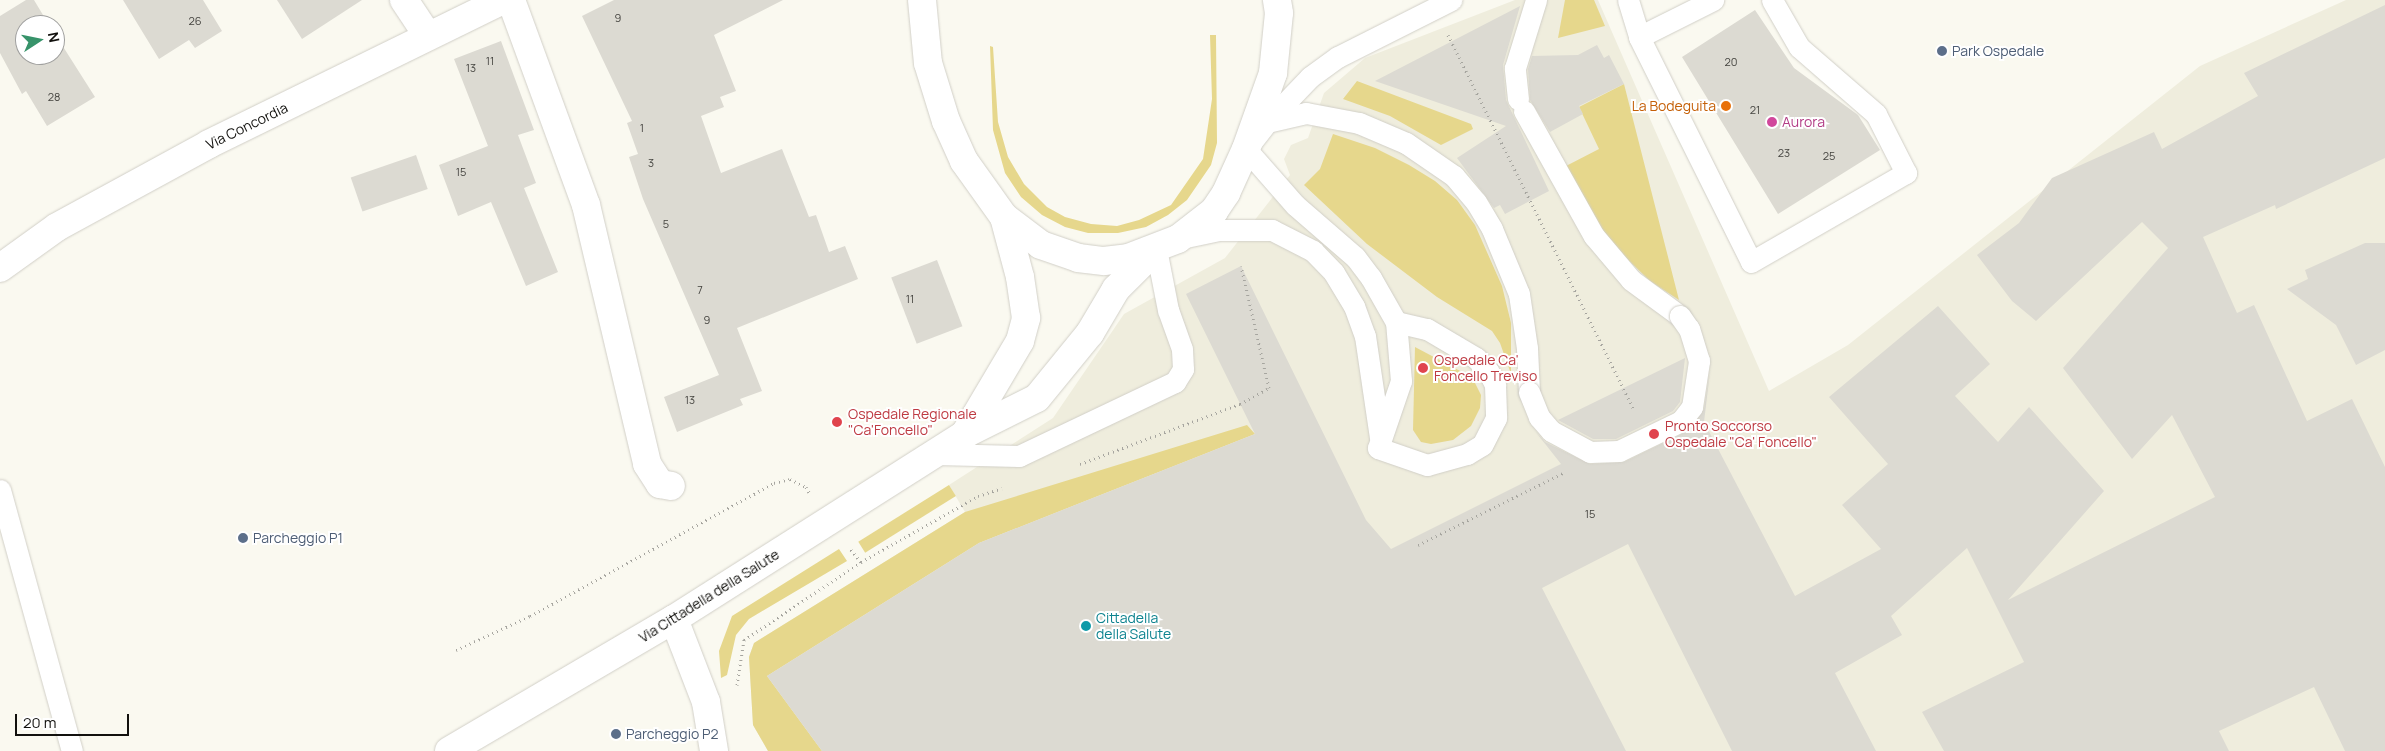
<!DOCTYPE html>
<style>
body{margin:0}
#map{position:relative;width:2385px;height:751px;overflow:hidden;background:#faf9f0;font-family:Manrope,sans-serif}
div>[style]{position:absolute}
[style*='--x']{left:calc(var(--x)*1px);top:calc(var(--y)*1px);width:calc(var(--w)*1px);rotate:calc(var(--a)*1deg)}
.built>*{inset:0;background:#efeddd}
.green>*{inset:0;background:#e6d78c;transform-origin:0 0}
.building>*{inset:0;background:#dcdad2;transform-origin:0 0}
.path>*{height:3px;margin-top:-1.5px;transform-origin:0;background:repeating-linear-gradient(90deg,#a6a59f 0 1px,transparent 0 5px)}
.roads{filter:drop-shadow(0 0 1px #d1cfc7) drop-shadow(0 0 1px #d1cfc7)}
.service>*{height:21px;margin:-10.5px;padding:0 10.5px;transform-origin:10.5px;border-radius:10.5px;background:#fff}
.minor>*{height:28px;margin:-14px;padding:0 14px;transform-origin:14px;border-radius:14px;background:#fff}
.tertiary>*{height:28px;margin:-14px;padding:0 14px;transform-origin:14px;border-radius:14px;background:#fff}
.bridges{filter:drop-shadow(0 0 1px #d1cfc7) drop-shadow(0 0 1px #d1cfc7)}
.service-bridge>*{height:21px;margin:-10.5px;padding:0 10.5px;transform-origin:10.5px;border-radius:10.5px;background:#fff}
.dots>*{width:14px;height:14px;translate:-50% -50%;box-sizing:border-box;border:2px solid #fff;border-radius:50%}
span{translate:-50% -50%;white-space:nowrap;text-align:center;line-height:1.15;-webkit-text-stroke:4px #fff;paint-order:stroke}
.number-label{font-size:11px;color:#44433f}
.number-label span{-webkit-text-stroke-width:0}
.service-label{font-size:14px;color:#4e5e75}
.left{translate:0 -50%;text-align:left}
.food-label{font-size:14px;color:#c56008}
.right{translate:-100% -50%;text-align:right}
.hotel-label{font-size:14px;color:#b23c85}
.street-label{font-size:14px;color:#12110e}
.health-label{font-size:14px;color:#be3a42}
.culture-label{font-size:14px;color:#0d838f}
.north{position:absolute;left:15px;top:15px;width:50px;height:50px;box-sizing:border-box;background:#fff;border:1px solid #a0a09f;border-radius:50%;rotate:79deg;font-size:14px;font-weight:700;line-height:20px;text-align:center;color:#12110e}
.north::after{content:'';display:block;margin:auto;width:18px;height:22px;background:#37936a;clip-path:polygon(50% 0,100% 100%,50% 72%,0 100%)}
.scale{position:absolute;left:15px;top:714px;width:114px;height:22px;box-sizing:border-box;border:2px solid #12110e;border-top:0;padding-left:6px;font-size:15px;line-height:18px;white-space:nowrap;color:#12110e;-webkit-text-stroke:4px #fff;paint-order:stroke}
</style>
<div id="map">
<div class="built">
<div style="clip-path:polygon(1515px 0,1598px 0,1769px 391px,1848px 345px,2200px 66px,2346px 0,2385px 0,2385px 751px,768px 751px,753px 725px,749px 657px,754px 643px,965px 512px,949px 485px,1053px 418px,1124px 314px,1225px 258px,1290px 175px,1284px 159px,1291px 145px,1308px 138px,1324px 93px,1365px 58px)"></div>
</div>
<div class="green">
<div style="clip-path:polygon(1565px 0,1594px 0,1605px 26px,1558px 38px)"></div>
<div style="clip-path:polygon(1210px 35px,1216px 35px,1217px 143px,1211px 165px,1187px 200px,1168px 215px,1146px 227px,1118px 233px,1088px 233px,1065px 227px,1042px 215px,1021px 197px,1005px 173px,993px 130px,990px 46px,993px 47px,998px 122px,1008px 157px,1024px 184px,1047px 207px,1065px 217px,1091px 224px,1117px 226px,1139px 220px,1171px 205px,1203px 159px,1212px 99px)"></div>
<div style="clip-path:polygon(1357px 81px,1471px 124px,1473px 129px,1441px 145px,1390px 116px,1343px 99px)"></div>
<div style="clip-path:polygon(1624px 84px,1679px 300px,1650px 281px,1622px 254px,1597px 223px,1566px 166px,1599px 149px,1579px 107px)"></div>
<div style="clip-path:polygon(1333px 134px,1375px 148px,1409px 165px,1435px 181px,1457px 200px,1475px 225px,1502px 286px,1511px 323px,1511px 374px,1500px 343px,1492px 331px,1437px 297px,1367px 244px,1304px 185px,1320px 169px)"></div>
<div style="clip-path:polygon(1415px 347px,1464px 373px,1474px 381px,1481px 395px,1480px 408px,1471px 426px,1453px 440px,1431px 444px,1421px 442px,1413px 430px)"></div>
<div style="clip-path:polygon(1247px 425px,1255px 434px,979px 543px,767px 676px,822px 751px,768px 751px,753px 725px,749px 657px,754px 643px,965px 512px)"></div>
<div style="left:949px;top:485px;width:13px;height:107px;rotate:58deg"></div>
<div style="clip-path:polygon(839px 549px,847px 561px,749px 619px,736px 635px,727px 675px,721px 678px,719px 651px,732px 616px)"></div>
</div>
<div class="building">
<div style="clip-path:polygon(26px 0,34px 0,49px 25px,25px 25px,25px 55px,55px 55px,55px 34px,95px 97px,47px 126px,26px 91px,22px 94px,0 53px,0 16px)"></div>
<div style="clip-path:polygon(123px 0,203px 0,222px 31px,195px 48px,189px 40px,159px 59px)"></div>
<div style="clip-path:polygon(277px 0,362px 0,302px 39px)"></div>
<div style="clip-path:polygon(614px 0,783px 0,714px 35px,736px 91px,720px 97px,724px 107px,701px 116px,721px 173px,782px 149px,809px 217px,816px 215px,829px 252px,845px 246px,858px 279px,737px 328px,762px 391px,740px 399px,743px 405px,677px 432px,664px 397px,719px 375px,643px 199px,629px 157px,638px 154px,627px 123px,632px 121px,582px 16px)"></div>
<div style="clip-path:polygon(2385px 5px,2385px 158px,2276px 209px,2275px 205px,2203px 237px,2237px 313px,2254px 305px,2307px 421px,2352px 399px,2385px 467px,2385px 751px,2345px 751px,2314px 687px,2219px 731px,2229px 751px,1944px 751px,1922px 712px,2024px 662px,1967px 548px,1891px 616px,1902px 635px,1835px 673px,1876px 751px,1732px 751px,1628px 544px,1542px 588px,1626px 751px,822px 751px,767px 676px,979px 543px,1255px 434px,1186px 294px,1241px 266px,1366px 520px,1391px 549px,1561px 464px,1535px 431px,1545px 442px,1590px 464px,1624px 462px,1686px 432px,1704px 409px,1710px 371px,1704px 422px,1795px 596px,1881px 549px,1842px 505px,1888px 464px,1829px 397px,1938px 306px,1990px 364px,1955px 396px,1998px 442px,2029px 407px,2104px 491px,2008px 600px,2215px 497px,2172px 415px,2132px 459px,2063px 368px,2168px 248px,2142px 222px,2036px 321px,2012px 301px,1977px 255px,2019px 223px,2052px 178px,2154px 132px,2162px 149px,2258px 96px,2244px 73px)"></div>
<div style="clip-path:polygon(1520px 6px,1503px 65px,1506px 100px,1549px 191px,1505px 214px,1500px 205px,1494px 208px,1457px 158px,1506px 126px,1375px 81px)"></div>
<div style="clip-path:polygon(1755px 10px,1794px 68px,1858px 115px,1880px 150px,1778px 214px,1682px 57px)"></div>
<div style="clip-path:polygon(501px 41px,534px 130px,518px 135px,536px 183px,524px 188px,558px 272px,526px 286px,491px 202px,458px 216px,439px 165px,488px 146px,454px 59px)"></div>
<div style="clip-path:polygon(1597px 45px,1604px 58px,1609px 55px,1624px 84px,1579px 106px,1583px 114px,1550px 132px,1530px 100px,1528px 69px,1532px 56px,1578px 55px)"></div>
<div style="left:416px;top:155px;width:36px;height:69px;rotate:71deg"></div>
<div style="clip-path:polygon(2365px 243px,2385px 243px,2385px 350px,2356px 365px,2336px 325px,2287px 289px,2308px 279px,2305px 270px)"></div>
<div style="left:937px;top:260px;width:71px;height:49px;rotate:69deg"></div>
<div style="clip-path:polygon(1685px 358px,1680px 402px,1673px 411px,1616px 439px,1593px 439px,1558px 420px)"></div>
</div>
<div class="path">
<div style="--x:1448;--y:35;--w:419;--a:63.6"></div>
<div style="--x:1080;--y:464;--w:171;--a:-20.6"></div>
<div style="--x:1240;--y:404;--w:33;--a:-29"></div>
<div style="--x:1269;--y:388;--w:125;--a:-102.9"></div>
<div style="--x:1418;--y:545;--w:162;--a:-26.4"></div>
<div style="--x:861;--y:562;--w:134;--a:-29.4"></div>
<div style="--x:978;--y:496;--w:25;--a:-18"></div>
<div style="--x:456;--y:650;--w:81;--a:-24.7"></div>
<div style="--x:530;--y:616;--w:278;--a:-28.6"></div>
<div style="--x:774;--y:483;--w:16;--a:-14"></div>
<div style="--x:790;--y:479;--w:18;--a:27"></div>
<div style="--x:806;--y:487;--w:8;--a:60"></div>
<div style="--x:737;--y:685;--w:46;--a:-81.2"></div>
<div style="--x:744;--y:640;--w:141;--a:-33.7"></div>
<div style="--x:861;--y:562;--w:19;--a:-129"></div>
</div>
<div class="roads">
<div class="service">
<div style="--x:1628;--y:0;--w:39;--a:73"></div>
<div style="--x:1639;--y:37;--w:251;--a:63.5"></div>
<div style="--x:1751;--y:262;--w:179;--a:-29.9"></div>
<div style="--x:1906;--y:173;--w:66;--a:-117"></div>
<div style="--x:1876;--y:114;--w:102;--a:-139"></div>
<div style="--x:1799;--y:47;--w:54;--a:-119.9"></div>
<div style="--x:1639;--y:37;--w:83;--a:-26.6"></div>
<div style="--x:1518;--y:99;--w:31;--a:-96"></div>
<div style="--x:1515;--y:68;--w:71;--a:-72.8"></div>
<div style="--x:1524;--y:111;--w:143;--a:60.8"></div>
<div style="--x:1594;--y:236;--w:57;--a:49.9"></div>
<div style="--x:1631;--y:280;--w:61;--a:36.3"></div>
<div style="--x:1267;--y:122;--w:40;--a:-13"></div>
<div style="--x:1306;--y:113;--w:54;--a:10.7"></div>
<div style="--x:1359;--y:123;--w:51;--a:23.1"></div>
<div style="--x:1406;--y:143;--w:58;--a:34.5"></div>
<div style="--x:1454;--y:176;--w:34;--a:50"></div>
<div style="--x:1476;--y:202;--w:31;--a:59"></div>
<div style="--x:1492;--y:229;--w:70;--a:67.4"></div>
<div style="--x:1519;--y:294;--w:55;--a:81.6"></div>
<div style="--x:1527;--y:348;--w:44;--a:87.4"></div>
<div style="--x:1181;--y:238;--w:40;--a:-12"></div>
<div style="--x:1220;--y:230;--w:52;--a:0"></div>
<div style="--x:1272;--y:230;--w:46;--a:27.1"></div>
<div style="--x:1313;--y:251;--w:30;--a:46"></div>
<div style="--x:1334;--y:273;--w:39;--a:59"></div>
<div style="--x:1354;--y:306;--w:32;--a:70"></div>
<div style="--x:1365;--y:336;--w:103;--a:81.6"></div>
<div style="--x:1396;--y:322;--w:32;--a:13"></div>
<div style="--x:1427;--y:329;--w:57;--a:30.6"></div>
<div style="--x:1476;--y:358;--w:18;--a:47"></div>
<div style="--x:1488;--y:371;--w:16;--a:63"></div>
<div style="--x:1495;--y:385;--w:33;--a:88"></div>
<div style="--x:1496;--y:418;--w:30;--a:117"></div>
<div style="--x:1482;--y:445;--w:17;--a:149"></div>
<div style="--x:1467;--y:454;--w:41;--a:164.6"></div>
<div style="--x:1427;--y:465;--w:52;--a:-160.9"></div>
<div style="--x:1378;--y:448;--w:71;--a:-71.1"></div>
<div style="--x:1401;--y:381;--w:59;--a:-94.8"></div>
<div style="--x:1396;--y:322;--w:51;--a:-119.6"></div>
<div style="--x:1371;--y:278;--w:26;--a:-127"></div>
<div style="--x:1355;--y:257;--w:79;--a:-139.1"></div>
<div style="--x:1295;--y:205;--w:74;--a:-131.2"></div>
<div style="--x:1246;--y:149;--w:34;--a:-52"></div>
<div style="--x:1267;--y:122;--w:62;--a:-46.3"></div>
<div style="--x:1310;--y:77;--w:34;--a:-36"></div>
<div style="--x:1338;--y:57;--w:127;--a:-26.8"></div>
<div style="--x:935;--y:454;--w:84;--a:1.4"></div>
<div style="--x:1019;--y:456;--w:173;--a:-25.4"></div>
<div style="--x:1175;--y:382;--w:15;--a:-58"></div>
<div style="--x:1183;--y:369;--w:20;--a:-93"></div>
<div style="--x:1182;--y:349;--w:41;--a:-109.7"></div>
<div style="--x:1168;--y:310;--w:62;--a:-101.1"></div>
<div style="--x:0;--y:490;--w:271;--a:74.6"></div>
</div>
<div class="minor">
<div style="--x:404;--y:0;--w:43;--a:56.3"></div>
<div style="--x:511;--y:0;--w:218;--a:69.9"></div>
<div style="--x:586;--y:205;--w:266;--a:76.7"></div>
<div style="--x:647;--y:464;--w:24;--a:57"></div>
<div style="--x:660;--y:484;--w:11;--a:10"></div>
<div style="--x:0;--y:268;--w:70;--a:-35.7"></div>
<div style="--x:57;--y:227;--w:173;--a:-28.6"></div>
<div style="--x:209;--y:144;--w:327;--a:-26.1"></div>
<div style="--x:674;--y:619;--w:89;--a:68.9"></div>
<div style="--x:706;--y:702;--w:50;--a:80.7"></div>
</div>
<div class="tertiary">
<div style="--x:922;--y:0;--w:63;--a:84.6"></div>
<div style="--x:928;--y:63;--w:61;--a:72.8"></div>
<div style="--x:946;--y:121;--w:44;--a:65.8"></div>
<div style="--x:964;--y:161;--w:69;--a:54.5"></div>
<div style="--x:1004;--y:217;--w:46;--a:37.1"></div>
<div style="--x:1041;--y:245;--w:39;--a:19"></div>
<div style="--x:1078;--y:258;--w:26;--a:7"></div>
<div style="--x:1104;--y:261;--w:24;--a:-7"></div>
<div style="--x:1128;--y:258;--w:53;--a:-20.8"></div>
<div style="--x:1178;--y:239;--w:46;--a:-37.9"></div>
<div style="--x:1214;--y:211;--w:22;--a:-56"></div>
<div style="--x:1226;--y:193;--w:48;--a:-65.6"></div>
<div style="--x:1246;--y:149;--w:81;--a:-70.4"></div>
<div style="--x:1273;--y:73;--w:60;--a:-84.3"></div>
<div style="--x:1279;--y:13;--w:13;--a:-99"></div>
<div style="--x:965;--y:434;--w:108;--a:-59.4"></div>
<div style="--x:1020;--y:341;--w:24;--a:-75"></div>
<div style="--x:1026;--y:318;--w:41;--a:-98.3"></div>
<div style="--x:1020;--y:277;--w:62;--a:-104.9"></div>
<div style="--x:449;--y:751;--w:261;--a:-30.4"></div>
<div style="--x:674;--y:619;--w:345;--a:-32.4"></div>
<div style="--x:965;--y:434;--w:80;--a:-26.6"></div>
<div style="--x:1037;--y:398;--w:84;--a:-50.8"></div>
<div style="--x:1090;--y:333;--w:51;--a:-59.4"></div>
<div style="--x:1116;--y:289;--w:57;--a:-45"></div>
</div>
</div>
<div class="bridges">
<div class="service-bridge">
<div style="--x:1529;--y:392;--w:27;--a:68"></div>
<div style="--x:1539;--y:417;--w:18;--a:49"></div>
<div style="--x:1551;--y:431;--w:44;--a:28.3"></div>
<div style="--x:1590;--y:452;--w:29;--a:-2"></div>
<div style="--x:1619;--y:451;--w:69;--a:-25.8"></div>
<div style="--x:1681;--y:421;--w:18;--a:-52"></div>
<div style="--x:1692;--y:407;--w:47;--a:-81.3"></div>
<div style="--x:1699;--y:361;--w:34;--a:-107"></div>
<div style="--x:1689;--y:329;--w:16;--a:-125"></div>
</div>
</div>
<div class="dots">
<div style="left:1942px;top:51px;background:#5c6f8a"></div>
<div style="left:1726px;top:106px;background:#e8710a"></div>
<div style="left:1772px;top:122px;background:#d1479c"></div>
<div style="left:1423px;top:368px;background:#e0444e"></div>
<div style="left:837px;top:422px;background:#e0444e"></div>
<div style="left:1654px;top:434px;background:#e0444e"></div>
<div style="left:243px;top:538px;background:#5c6f8a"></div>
<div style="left:1086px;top:626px;background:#0f9aa8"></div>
<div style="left:616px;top:734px;background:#5c6f8a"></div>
</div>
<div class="number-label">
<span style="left:618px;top:18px">9</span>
<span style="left:195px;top:21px">26</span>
<span style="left:490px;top:61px">11</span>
<span style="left:1731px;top:62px">20</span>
<span style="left:471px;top:68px">13</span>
<span style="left:54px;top:97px">28</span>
<span style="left:1755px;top:110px">21</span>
<span style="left:642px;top:128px">1</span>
<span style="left:1784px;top:153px">23</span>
<span style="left:1829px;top:156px">25</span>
<span style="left:651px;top:163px">3</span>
<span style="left:461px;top:172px">15</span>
<span style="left:666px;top:224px">5</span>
<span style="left:700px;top:290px">7</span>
<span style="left:910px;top:299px">11</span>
<span style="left:707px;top:320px">9</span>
<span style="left:690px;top:400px">13</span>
<span style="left:1590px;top:514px">15</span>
</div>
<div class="service-label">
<span class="left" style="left:1952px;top:51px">Park Ospedale</span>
<span class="left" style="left:253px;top:538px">Parcheggio P1</span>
<span class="left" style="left:626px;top:734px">Parcheggio P2</span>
</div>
<div class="food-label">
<span class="right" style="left:1716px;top:106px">La Bodeguita</span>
</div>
<div class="hotel-label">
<span class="left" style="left:1782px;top:122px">Aurora</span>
</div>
<div class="street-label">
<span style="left:247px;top:126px;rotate:-26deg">Via Concordia</span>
<span style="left:709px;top:596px;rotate:-32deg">Via Cittadella della Salute</span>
</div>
<div class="health-label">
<span class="left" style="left:1434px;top:368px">Ospedale Ca'<br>Foncello Treviso</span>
<span class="left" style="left:848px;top:422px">Ospedale Regionale<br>"Ca'Foncello"</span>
<span class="left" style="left:1665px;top:434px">Pronto Soccorso<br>Ospedale "Ca' Foncello"</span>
</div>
<div class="culture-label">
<span class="left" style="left:1096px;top:626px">Cittadella<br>della Salute</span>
</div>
<div class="north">N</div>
<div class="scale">20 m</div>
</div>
